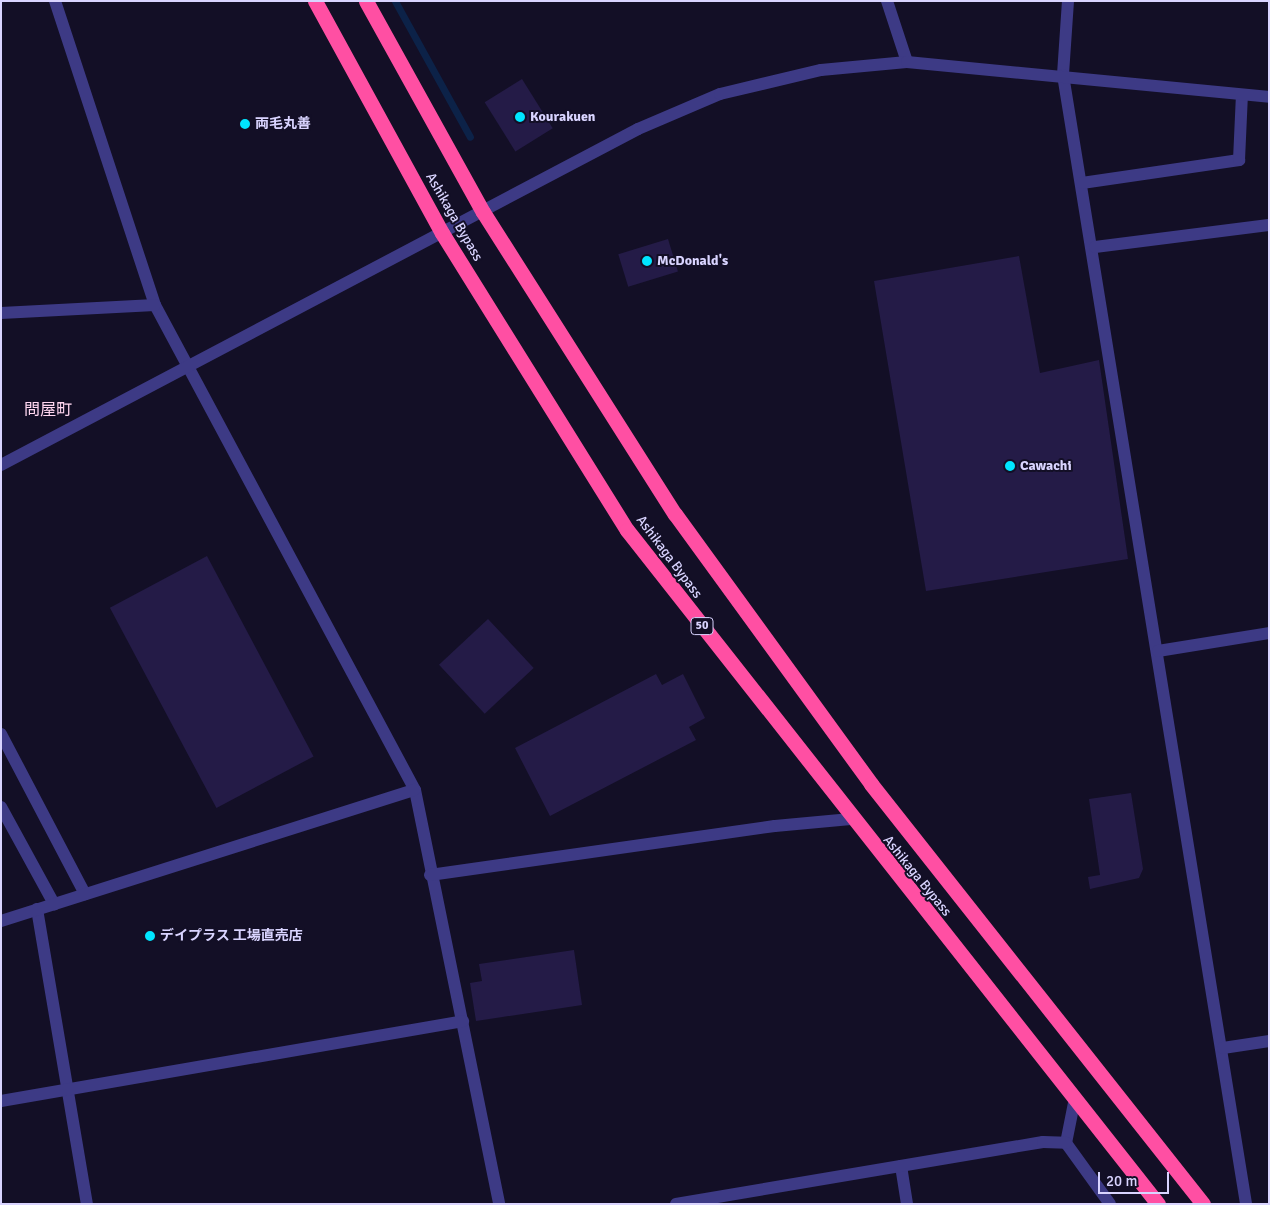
<!DOCTYPE html>
<meta charset="utf-8">
<style>
body{margin:0}
#map{position:relative;width:1270px;height:1205px;overflow:hidden;background:#130f26;font-family:Signika,"Noto Sans JP",sans-serif}
div>[style]{position:absolute}
[style*='--x']{left:calc(var(--x)*1px);top:calc(var(--y)*1px);width:calc(var(--w)*1px);rotate:calc(var(--a)*1deg)}
.stream>*{height:7px;margin:-3.5px;padding:0 3.5px;transform-origin:3.5px;border-radius:3.5px;background:#0c2248}
.building>*{inset:0;background:#241b47;transform-origin:0 0}
.minor>*{height:12px;margin:-6px;padding:0 6px;transform-origin:6px;border-radius:6px;background:#3d3a85}
.highway>*{height:15px;margin:-7.5px;padding:0 7.5px;transform-origin:7.5px;border-radius:7.5px;background:#ff4fa3}
.dots>*{width:14px;height:14px;translate:-50% -50%;box-sizing:border-box;border:2px solid #130f26;border-radius:50%}
span{translate:-50% -50%;white-space:nowrap;text-align:center;line-height:1.15;-webkit-text-stroke:4px #130f26;paint-order:stroke}
.shield-label span{padding:1px 4px;background:#130f26;border:1px solid;border-radius:4px;-webkit-text-stroke-width:0}
.shield-label{font-size:12px;color:#d9d4ff;font-weight:700}
.poi-label{font-size:14px;color:#d9d4ff;font-weight:700}
.left{translate:0 -50%;text-align:left}
.street-label{font-size:14px;color:#d9d4ff}
.quarter-label{font-size:16px;color:#ffd6f0}
.frame{position:absolute;inset:0;border:2px solid #d9d4ff;pointer-events:none}
.scale{position:absolute;left:1098px;top:1172px;width:71px;height:22px;box-sizing:border-box;border:2px solid #d9d4ff;border-top:0;padding-left:6px;font-size:15px;line-height:18px;white-space:nowrap;color:#d9d4ff;-webkit-text-stroke:4px #130f26;paint-order:stroke}
</style>
<div id="map">
<div class="stream">
<div style="--x:395;--y:1;--w:155;--a:61.1"></div>
</div>
<div class="building">
<div style="left:522px;top:79px;width:58px;height:44px;rotate:58deg"></div>
<div style="left:668px;top:239px;width:34px;height:52px;rotate:73deg"></div>
<div style="clip-path:polygon(1019px 256px,1040px 373px,1099px 360px,1128px 559px,926px 591px,874px 281px)"></div>
<div style="left:207px;top:556px;width:227px;height:110px;rotate:62deg"></div>
<div style="left:488px;top:619px;width:67px;height:67px;rotate:47deg"></div>
<div style="clip-path:polygon(656px 674px,662px 685px,683px 674px,705px 718px,689px 727px,696px 740px,550px 816px,515px 748px)"></div>
<div style="clip-path:polygon(1131px 793px,1143px 869px,1139px 878px,1090px 889px,1088px 877px,1100px 875px,1089px 799px)"></div>
<div style="clip-path:polygon(574px 950px,582px 1005px,476px 1021px,470px 983px,482px 981px,479px 964px)"></div>
</div>
<div class="minor">
<div style="--x:55;--y:1;--w:320;--a:71.8"></div>
<div style="--x:155;--y:305;--w:550;--a:61.81"></div>
<div style="--x:415;--y:790;--w:422;--a:78.5"></div>
<div style="--x:887;--y:1;--w:64;--a:71.8"></div>
<div style="--x:1068;--y:1;--w:74;--a:93.9"></div>
<div style="--x:1063;--y:75;--w:1144;--a:80.79"></div>
<div style="--x:1082;--y:183;--w:159;--a:-8.3"></div>
<div style="--x:1239;--y:160;--w:65;--a:-87.4"></div>
<div style="--x:1095;--y:247;--w:175;--a:-7.2"></div>
<div style="--x:1;--y:313;--w:154;--a:-3"></div>
<div style="--x:1;--y:465;--w:720;--a:-27.81"></div>
<div style="--x:638;--y:129;--w:89;--a:-23.1"></div>
<div style="--x:720;--y:94;--w:104;--a:-13.4"></div>
<div style="--x:821;--y:70;--w:86;--a:-5.3"></div>
<div style="--x:907;--y:62;--w:364;--a:5.5"></div>
<div style="--x:1158;--y:651;--w:112;--a:-9.2"></div>
<div style="--x:1;--y:734;--w:181;--a:62.3"></div>
<div style="--x:1;--y:807;--w:111;--a:61.3"></div>
<div style="--x:430;--y:875;--w:348;--a:-8.1"></div>
<div style="--x:775;--y:826;--w:76;--a:-5.3"></div>
<div style="--x:37;--y:909;--w:299;--a:80.4"></div>
<div style="--x:1;--y:921;--w:434;--a:-17.6"></div>
<div style="--x:1223;--y:1048;--w:47;--a:-8.7"></div>
<div style="--x:1075;--y:1098;--w:46;--a:101.3"></div>
<div style="--x:1066;--y:1143;--w:75;--a:54.2"></div>
<div style="--x:1;--y:1101;--w:469;--a:-9.8"></div>
<div style="--x:901;--y:1166;--w:38;--a:81"></div>
<div style="--x:676;--y:1204;--w:372;--a:-9.6"></div>
<div style="--x:1043;--y:1142;--w:23;--a:2"></div>
</div>
<div class="highway">
<div style="--x:315;--y:1;--w:264;--a:61.3"></div>
<div style="--x:442;--y:233;--w:350;--a:58.1"></div>
<div style="--x:627;--y:530;--w:858;--a:51.77"></div>
<div style="--x:366;--y:1;--w:241;--a:61"></div>
<div style="--x:483;--y:212;--w:358;--a:57.6"></div>
<div style="--x:675;--y:514;--w:334;--a:54"></div>
<div style="--x:871;--y:784;--w:535;--a:51.67"></div>
</div>
<div class="dots">
<div style="left:520px;top:117px;background:#00e5ff"></div>
<div style="left:245px;top:124px;background:#00e5ff"></div>
<div style="left:647px;top:261px;background:#00e5ff"></div>
<div style="left:1010px;top:466px;background:#00e5ff"></div>
<div style="left:150px;top:936px;background:#00e5ff"></div>
</div>
<div class="shield-label">
<span style="left:702px;top:626px">50</span>
</div>
<div class="poi-label">
<span class="left" style="left:530px;top:117px">Kourakuen</span>
<span class="left" style="left:255px;top:124px">両毛丸善</span>
<span class="left" style="left:657px;top:261px">McDonald's</span>
<span class="left" style="left:1020px;top:466px">Cawachi</span>
<span class="left" style="left:160px;top:936px">デイプラス 工場直売店</span>
</div>
<div class="street-label">
<span style="left:454px;top:217px;rotate:60deg">Ashikaga Bypass</span>
<span style="left:669px;top:557px;rotate:53deg">Ashikaga Bypass</span>
<span style="left:917px;top:876px;rotate:51deg">Ashikaga Bypass</span>
</div>
<div class="quarter-label">
<span style="left:48px;top:410px">問屋町</span>
</div>
<div class="frame"></div>
<div class="scale">20 m</div>
</div>
